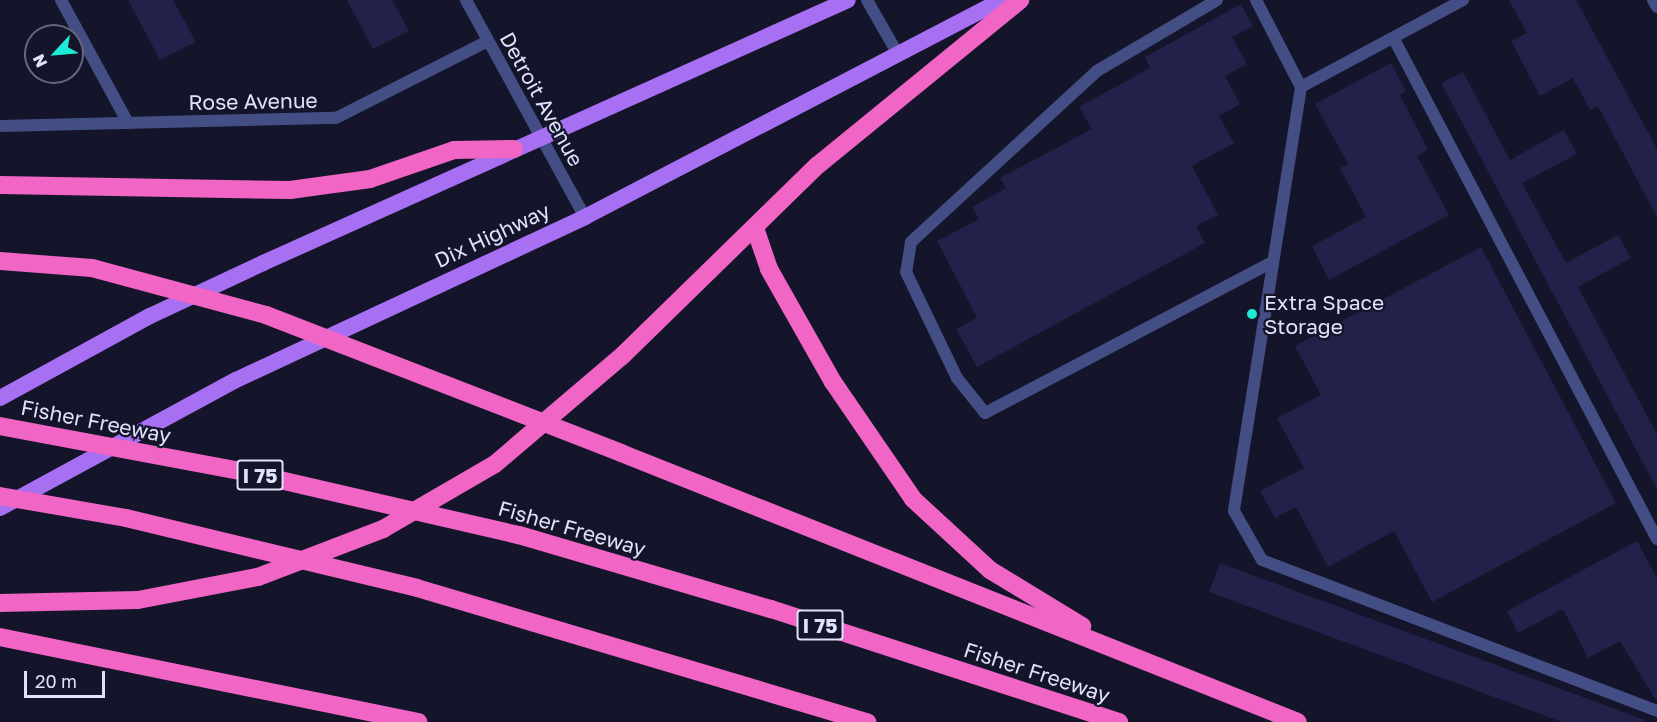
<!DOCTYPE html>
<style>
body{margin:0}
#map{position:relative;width:1657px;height:722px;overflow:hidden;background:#14142a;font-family:"Golos Text",sans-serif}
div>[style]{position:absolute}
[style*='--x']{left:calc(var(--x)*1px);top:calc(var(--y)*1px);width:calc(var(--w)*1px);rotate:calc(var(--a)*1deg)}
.building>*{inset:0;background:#212149}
.service>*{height:12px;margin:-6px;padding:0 6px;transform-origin:6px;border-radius:6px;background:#434e85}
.minor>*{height:12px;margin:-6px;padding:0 6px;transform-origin:6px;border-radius:6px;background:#434e85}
.tertiary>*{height:12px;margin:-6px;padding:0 6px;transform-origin:6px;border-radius:6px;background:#434e85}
.primary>*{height:16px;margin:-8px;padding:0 8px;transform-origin:8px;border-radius:8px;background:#a770f2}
.motorway>*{height:18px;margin:-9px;padding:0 9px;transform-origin:9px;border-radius:9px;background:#f165c5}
.motorway-bridge>*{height:18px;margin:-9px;padding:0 9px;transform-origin:9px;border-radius:9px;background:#f165c5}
.dots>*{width:16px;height:16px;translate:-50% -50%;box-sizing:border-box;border:3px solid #14142a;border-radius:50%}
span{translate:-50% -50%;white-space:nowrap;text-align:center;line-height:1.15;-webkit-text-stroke:4.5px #14142a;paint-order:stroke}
.shield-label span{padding:2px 4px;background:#14142a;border:2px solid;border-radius:4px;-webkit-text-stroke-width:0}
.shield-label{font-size:20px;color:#dfe2fc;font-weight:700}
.street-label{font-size:21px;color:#dfe2fc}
.poi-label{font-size:21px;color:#dfe2fc}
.left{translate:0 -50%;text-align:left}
.north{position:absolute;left:24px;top:24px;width:60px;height:60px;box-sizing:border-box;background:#14142a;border:2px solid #65667e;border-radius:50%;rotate:244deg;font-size:16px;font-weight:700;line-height:24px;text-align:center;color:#dfe2fc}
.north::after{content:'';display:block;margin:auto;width:21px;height:27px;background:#1debd5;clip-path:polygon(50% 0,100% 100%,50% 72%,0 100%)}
.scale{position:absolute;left:24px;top:671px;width:81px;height:27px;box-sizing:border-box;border:3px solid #dfe2fc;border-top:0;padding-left:8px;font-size:18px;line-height:21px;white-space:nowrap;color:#dfe2fc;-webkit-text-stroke:4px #14142a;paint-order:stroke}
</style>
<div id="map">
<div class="building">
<div style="clip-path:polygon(128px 0,173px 0,196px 42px,160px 60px)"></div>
<div style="clip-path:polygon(347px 0,392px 0,409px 31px,373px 49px)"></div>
<div style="clip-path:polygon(1509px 0,1576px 0,1657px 149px,1657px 217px,1598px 106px,1590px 110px,1573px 78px,1540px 96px,1511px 41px,1527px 33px)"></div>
<div style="clip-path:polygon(1241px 4px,1253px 26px,1232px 37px,1247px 64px,1225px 76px,1240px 104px,1219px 116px,1234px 143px,1192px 166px,1218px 215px,1196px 226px,1205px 243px,977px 367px,956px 329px,977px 318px,937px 241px,979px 219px,972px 207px,1006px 188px,1000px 178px,1092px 129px,1079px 107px,1150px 68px,1145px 57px)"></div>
<div style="clip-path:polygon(1391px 63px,1406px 92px,1400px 95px,1428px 150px,1417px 156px,1449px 215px,1329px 280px,1312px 246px,1366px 217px,1340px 168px,1348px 164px,1315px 104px)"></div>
<div style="clip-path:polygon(1463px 72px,1510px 160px,1564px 130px,1577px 154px,1522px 183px,1566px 263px,1618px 235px,1631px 258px,1578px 287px,1657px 434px,1657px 489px,1441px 83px)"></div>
<div style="clip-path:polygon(1481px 247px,1616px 503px,1432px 602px,1394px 531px,1328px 567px,1296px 507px,1275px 518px,1260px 491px,1304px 468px,1277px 418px,1321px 395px,1295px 346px)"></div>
<div style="clip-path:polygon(1637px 541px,1657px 578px,1657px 702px,1620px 641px,1588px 658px,1563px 609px,1518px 633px,1507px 611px)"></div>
<div style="clip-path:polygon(1220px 563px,1645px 720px,1644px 722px,1562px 722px,1209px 592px)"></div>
</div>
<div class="service">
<div style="--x:1217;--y:0;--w:139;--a:149.4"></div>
<div style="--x:1097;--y:71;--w:253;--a:137.4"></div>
<div style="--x:911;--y:242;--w:30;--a:99"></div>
<div style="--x:906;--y:272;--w:118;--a:64.3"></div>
<div style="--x:957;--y:378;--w:45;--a:51.3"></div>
<div style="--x:985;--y:413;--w:325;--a:-27.7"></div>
<div style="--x:1256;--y:0;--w:98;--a:62.7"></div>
<div style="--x:1463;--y:0;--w:184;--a:151.8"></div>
<div style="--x:1301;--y:87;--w:429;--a:99"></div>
<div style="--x:1234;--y:511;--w:56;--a:60.3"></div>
<div style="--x:1262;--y:560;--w:423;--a:20.9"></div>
<div style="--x:1394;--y:39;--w:565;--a:62.26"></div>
</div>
<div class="minor">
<div style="--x:61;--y:0;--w:140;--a:61.4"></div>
<div style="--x:466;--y:0;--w:247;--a:61.3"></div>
<div style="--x:867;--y:0;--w:64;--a:60.3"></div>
<div style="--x:0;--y:126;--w:336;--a:-1.4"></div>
<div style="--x:336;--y:118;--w:170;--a:-26.9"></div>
</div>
<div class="tertiary">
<div style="--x:1653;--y:0;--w:8;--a:60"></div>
</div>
<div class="primary">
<div style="--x:0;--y:398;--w:171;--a:-28.7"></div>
<div style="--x:150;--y:316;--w:125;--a:-25.1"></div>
<div style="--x:263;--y:263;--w:641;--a:-24.21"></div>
<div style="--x:0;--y:508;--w:268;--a:-28.5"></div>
<div style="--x:236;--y:380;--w:385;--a:-25"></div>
<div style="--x:585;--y:217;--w:469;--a:-27.5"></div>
</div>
<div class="motorway">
<div style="--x:0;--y:185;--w:290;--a:1"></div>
<div style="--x:290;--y:190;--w:81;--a:-7.8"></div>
<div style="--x:370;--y:179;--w:89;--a:-19"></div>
<div style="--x:454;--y:150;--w:60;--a:-1"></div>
<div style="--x:755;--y:228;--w:43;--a:71.1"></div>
<div style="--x:769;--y:269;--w:130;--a:60.5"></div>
<div style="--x:833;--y:382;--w:142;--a:55.6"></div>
<div style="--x:913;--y:499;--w:105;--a:42.7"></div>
<div style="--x:990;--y:570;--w:108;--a:31.3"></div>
<div style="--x:0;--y:261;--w:92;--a:4.4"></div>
<div style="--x:621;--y:453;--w:728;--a:21.67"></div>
<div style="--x:519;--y:535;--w:263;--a:16.4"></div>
<div style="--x:771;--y:609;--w:366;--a:18"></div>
<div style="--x:417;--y:588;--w:470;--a:16.6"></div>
<div style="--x:0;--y:603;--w:138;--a:-1.2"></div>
<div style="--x:138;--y:600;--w:122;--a:-10.9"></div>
<div style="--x:258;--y:577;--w:134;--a:-21"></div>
<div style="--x:383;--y:529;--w:129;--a:-30.1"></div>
<div style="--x:495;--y:464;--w:168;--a:-40.4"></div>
<div style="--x:623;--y:355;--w:272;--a:-44.3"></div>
<div style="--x:818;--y:165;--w:261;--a:-39.2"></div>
<div style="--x:0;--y:637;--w:427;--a:11.5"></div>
</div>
<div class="motorway-bridge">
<div style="--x:92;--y:268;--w:180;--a:15.1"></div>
<div style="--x:266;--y:315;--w:381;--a:21.2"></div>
<div style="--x:0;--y:426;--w:245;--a:10.6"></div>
<div style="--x:241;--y:471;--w:285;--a:13"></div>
<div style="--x:0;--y:496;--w:128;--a:9.9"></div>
<div style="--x:126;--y:518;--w:299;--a:13.5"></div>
</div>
<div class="dots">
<div style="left:1252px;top:314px;background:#1debd5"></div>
</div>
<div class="shield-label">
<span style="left:260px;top:475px">I 75</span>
<span style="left:820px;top:625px">I 75</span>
</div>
<div class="street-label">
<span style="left:542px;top:99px;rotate:61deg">Detroit Avenue</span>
<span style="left:253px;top:101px;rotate:-1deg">Rose Avenue</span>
<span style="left:492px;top:235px;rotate:-25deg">Dix Highway</span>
<span style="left:96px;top:421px;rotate:11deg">Fisher Freeway</span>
<span style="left:572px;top:528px;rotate:16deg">Fisher Freeway</span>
<span style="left:1037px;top:672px;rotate:18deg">Fisher Freeway</span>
</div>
<div class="poi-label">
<span class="left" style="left:1264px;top:314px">Extra Space<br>Storage</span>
</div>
<div class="north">N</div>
<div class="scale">20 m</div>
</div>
